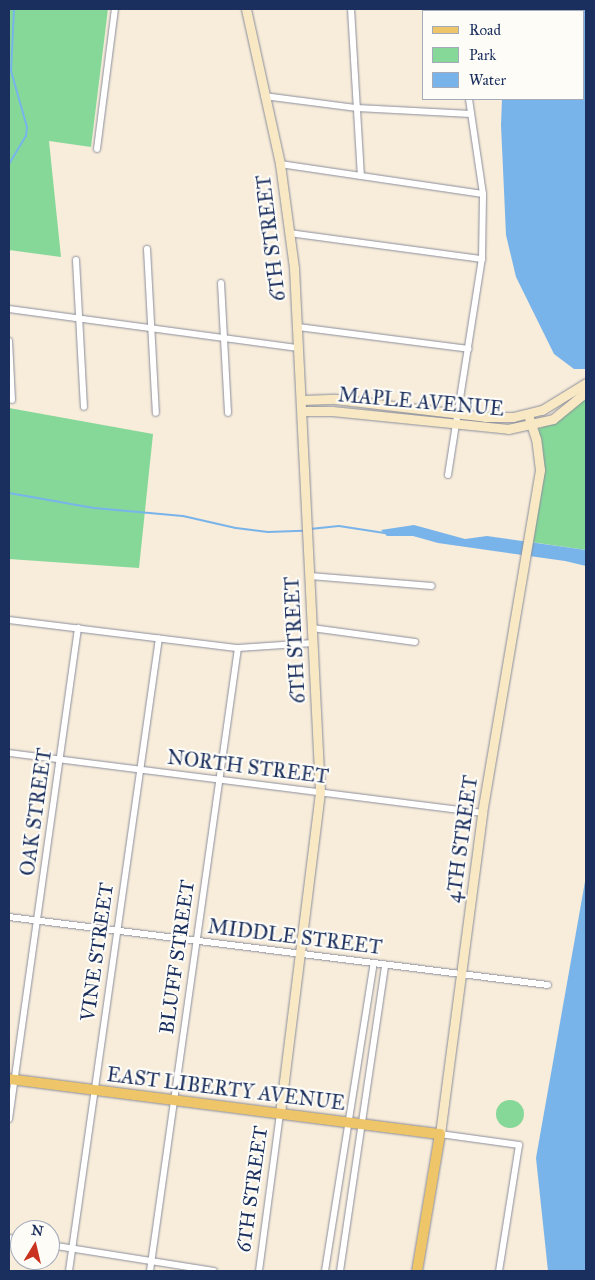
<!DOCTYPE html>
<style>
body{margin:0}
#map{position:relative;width:595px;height:1280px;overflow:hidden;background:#f8ecda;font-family:"IM FELL Great Primer",serif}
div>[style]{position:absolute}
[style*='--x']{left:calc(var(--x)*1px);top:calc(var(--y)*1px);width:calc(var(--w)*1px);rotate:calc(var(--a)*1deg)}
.green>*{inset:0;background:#86d899}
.round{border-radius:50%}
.water>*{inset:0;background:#78b4ea}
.stream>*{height:2px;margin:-1px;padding:0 1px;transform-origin:1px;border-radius:1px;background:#78b4ea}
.roads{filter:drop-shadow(0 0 1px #8a8e9c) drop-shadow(0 0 1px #8a8e9c)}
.street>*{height:6px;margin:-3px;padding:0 3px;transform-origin:3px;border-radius:3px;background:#fff}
.secondary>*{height:9px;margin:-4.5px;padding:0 4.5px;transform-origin:4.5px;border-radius:4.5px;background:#f8e8c3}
.primary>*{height:10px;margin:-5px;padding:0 5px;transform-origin:5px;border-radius:5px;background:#eec569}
span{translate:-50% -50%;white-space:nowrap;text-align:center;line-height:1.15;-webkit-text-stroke:4.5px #fdfcf7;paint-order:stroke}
.street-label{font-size:20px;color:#1b2f5e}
.frame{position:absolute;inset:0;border:10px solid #1b2f5e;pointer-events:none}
.legend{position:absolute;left:422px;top:10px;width:162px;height:90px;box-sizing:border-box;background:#fdfcf7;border:1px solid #a3aaba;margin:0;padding:6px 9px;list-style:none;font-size:15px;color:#1b2f5e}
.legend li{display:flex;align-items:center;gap:10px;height:25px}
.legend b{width:25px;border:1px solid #a3aaba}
.north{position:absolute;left:10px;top:1220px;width:50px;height:50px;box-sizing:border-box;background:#fdfcf7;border:1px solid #a3aaba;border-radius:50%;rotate:9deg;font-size:14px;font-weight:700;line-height:20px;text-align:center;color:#1b2f5e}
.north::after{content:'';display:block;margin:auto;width:18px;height:22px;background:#c8321e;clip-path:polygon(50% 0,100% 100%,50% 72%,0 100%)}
</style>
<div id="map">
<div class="green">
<div style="clip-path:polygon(9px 9px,108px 9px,91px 147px,49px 141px,61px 257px,9px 250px)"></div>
<div style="clip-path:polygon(586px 395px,586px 550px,531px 542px,541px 477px,542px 447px,538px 429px,558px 421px)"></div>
<div style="clip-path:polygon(9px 408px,153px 434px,139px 568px,9px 559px)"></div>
<div class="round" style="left:496px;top:1100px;width:28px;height:28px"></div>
</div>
<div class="water">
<div style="clip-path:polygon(505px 9px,586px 9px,586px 369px,574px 369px,554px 354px,516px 277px,506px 235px,501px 125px,502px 99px,584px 99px,584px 11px)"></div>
<div style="clip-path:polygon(414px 525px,465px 539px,487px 536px,586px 550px,586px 566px,565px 561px,438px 543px,413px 536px,387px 536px,381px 530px)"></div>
<div style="clip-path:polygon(586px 876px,586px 1271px,548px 1271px,536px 1158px)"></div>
</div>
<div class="stream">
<div style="--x:9;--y:164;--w:33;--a:-59"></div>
<div style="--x:26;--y:136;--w:9;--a:-84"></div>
<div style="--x:27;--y:127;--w:58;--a:-105.9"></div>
<div style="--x:11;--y:71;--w:62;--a:-87.2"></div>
<div style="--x:9;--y:493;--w:86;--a:10"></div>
<div style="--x:94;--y:508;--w:89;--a:5.1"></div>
<div style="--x:183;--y:516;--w:54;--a:12.8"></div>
<div style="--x:236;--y:528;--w:32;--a:7"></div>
<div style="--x:268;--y:532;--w:35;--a:-2"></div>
<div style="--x:310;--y:529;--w:29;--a:-6"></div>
<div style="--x:339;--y:526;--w:46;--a:8.8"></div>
</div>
<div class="roads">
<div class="street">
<div style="--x:351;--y:9;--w:167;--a:86.6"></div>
<div style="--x:462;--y:9;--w:2;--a:90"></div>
<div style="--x:264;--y:96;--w:94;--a:7.4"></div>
<div style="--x:357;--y:108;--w:114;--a:3"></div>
<div style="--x:97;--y:149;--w:141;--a:-82.7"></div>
<div style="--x:280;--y:164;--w:205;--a:8.4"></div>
<div style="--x:289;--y:233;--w:195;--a:7.7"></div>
<div style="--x:147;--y:249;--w:164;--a:86.9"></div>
<div style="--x:76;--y:260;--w:147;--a:86.9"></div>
<div style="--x:221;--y:283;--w:130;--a:86.9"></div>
<div style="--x:9;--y:309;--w:292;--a:7.7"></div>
<div style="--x:298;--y:327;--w:172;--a:7.3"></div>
<div style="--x:9;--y:341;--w:59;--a:87.1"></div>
<div style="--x:448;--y:475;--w:219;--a:-81.1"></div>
<div style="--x:482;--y:259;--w:65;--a:-89.1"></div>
<div style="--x:483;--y:194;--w:96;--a:-98.4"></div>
<div style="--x:310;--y:576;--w:122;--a:4.7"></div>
<div style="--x:9;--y:620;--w:231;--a:7"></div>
<div style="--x:238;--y:648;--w:75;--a:-3.8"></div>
<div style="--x:312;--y:628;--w:104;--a:7.7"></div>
<div style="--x:9;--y:753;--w:477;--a:7.2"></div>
<div style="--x:9;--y:917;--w:543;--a:7.19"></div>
<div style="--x:9;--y:1119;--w:496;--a:-82"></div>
<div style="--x:440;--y:1134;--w:80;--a:7.9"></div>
<div style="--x:519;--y:1145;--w:128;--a:99"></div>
<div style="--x:9;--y:1238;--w:11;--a:10"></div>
<div style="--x:50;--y:1245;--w:166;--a:9"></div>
<div style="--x:69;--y:1271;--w:639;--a:-81.91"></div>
<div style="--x:150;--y:1271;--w:629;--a:-81.96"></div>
<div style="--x:259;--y:1271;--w:158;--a:-82.4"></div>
<div style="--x:325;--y:1271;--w:312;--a:-81"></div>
<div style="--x:340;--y:1271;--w:309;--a:-81.6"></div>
</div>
<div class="secondary">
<div style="--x:246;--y:9;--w:159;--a:77.6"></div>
<div style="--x:280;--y:164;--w:105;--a:82.3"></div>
<div style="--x:294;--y:268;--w:525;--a:87.16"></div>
<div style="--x:320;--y:792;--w:324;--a:97.1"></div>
<div style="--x:302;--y:400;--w:33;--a:-2"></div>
<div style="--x:335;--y:399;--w:151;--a:6.8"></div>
<div style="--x:485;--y:417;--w:28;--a:0"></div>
<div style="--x:513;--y:417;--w:30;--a:-14"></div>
<div style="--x:542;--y:410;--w:52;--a:-31.5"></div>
<div style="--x:302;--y:411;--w:30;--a:0"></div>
<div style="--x:332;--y:411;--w:177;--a:5.8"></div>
<div style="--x:508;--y:429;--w:46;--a:-12.5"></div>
<div style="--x:553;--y:419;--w:43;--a:-39.3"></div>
<div style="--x:440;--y:1134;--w:324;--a:-82.5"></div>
<div style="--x:482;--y:813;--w:348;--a:-80.4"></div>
<div style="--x:540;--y:470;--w:31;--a:-97"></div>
<div style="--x:536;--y:439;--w:26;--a:-108"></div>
</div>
<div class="primary">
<div style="--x:9;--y:1079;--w:434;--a:7.3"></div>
<div style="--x:440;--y:1134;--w:139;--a:99.5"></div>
</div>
</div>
<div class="street-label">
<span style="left:271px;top:238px;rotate:-97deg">6TH STREET</span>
<span style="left:421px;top:402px;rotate:5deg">MAPLE AVENUE</span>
<span style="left:295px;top:640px;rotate:-93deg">6TH STREET</span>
<span style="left:248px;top:767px;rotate:7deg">NORTH STREET</span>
<span style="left:36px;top:812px;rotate:-82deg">OAK STREET</span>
<span style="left:462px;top:839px;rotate:-82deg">4TH STREET</span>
<span style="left:295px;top:937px;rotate:7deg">MIDDLE STREET</span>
<span style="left:97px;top:952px;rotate:-82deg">VINE STREET</span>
<span style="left:177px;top:957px;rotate:-82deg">BLUFF STREET</span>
<span style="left:226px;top:1089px;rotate:7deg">EAST LIBERTY AVENUE</span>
<span style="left:252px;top:1189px;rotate:-82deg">6TH STREET</span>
</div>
<div class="frame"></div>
<ul class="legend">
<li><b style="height:6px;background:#eec569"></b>Road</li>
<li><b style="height:14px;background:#86d899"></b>Park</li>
<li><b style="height:14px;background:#78b4ea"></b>Water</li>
</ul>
<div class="north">N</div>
</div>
